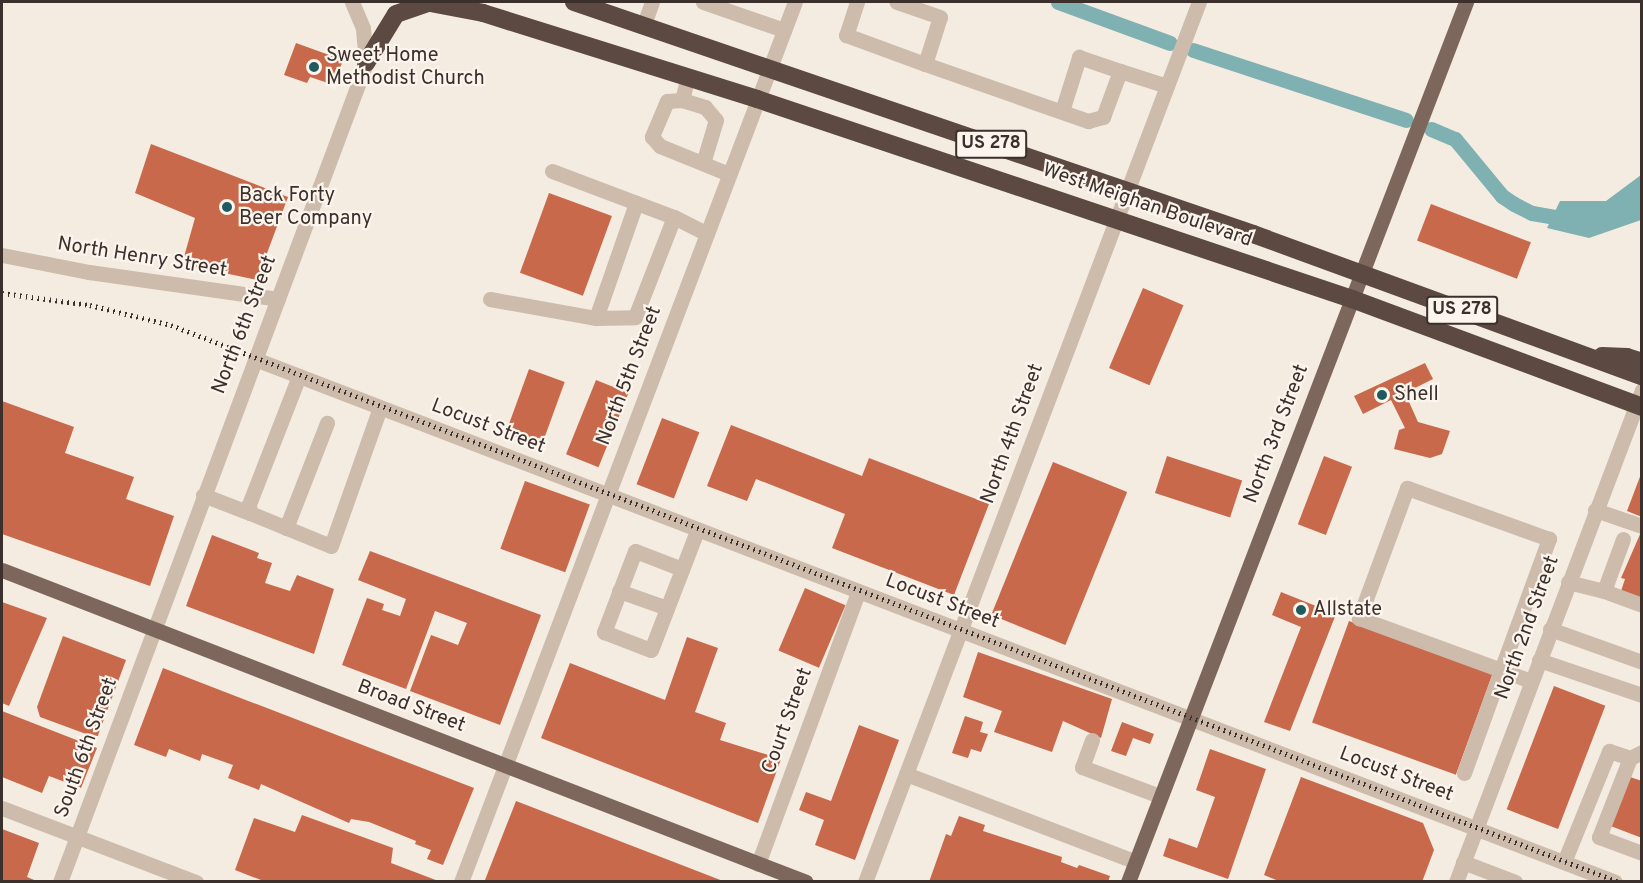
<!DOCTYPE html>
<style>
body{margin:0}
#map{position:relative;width:1643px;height:883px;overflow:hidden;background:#f4ebe1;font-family:Overpass,sans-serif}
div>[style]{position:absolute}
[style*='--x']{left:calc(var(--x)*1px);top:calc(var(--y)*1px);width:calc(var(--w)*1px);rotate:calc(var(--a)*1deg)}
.water>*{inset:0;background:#7fb0b2}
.canal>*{height:15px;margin:-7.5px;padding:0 7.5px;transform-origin:7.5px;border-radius:7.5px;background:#7fb0b2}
.building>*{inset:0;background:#c8694b;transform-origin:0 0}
.minor>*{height:15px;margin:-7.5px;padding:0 7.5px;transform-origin:7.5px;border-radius:7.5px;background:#cdbbac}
.major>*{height:15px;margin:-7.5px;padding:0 7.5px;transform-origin:7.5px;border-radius:7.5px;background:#7d675c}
.highway>*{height:18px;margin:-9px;padding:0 9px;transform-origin:9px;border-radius:9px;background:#5c4a42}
.rail>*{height:4.5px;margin-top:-2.25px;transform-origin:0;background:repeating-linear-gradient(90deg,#3b302b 0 1.5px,transparent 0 6px)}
.dots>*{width:16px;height:16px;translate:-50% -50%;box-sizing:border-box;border:3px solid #fbf5ee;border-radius:50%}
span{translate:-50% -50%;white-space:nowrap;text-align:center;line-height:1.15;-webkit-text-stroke:4.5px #fbf5ee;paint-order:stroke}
.shield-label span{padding:2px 4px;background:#fbf5ee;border:2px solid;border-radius:4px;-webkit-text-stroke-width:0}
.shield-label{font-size:18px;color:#3b302b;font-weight:700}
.poi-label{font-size:20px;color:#3b302b}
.left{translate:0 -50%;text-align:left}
.street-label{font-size:20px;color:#3b302b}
.frame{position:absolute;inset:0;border:3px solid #3b302b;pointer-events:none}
</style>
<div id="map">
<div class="water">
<div style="clip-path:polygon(1641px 175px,1641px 220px,1589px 238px,1547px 228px,1560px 201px,1606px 201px)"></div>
</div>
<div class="canal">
<div style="--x:1058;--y:2;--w:119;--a:20.1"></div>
<div style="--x:1193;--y:50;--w:224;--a:18.2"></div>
<div style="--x:1431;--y:129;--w:26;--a:23"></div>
<div style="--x:1455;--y:139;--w:74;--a:50.5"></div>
<div style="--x:1502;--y:196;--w:14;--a:34"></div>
<div style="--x:1514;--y:204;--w:20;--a:27"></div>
<div style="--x:1532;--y:213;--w:40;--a:10"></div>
</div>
<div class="building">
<div style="clip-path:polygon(296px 43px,343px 60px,334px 85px,310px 77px,307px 83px,284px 75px)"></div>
<div style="clip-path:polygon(151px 144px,288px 197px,257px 280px,182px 264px,195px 218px,135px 193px)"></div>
<div style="left:549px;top:193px;width:67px;height:85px;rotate:20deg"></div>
<div style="left:1431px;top:204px;width:107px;height:39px;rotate:21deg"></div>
<div style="left:1143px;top:288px;width:44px;height:87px;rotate:23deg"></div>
<div style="clip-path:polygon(1425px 363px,1433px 379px,1405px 393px,1418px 422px,1450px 431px,1442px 454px,1430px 458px,1394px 449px,1399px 430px,1405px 428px,1391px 400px,1363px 414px,1354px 396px)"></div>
<div style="left:529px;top:369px;width:38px;height:68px;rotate:20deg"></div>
<div style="left:596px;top:380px;width:35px;height:80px;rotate:22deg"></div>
<div style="clip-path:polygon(2px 401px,74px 427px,65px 453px,134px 477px,126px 499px,174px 516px,150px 586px,2px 534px)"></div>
<div style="left:662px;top:418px;width:40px;height:71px;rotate:21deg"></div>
<div style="clip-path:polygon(731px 425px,862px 476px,869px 458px,989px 504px,954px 595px,832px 548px,845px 514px,756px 479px,747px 501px,707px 486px)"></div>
<div style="left:1167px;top:456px;width:79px;height:39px;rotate:18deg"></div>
<div style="left:1324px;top:456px;width:30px;height:73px;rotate:21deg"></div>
<div style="left:1053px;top:462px;width:80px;height:165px;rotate:22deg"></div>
<div style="clip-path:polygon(1641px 474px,1642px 474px,1642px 517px,1627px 511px)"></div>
<div style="left:525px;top:481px;width:69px;height:72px;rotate:20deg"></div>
<div style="clip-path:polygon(1641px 532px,1642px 532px,1642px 601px,1620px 594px,1625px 579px,1621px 578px)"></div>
<div style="clip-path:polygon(212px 535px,259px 553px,257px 558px,272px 563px,265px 583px,290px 591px,297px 575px,334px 589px,314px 654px,186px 606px)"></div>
<div style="clip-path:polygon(370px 551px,541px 615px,500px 725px,410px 691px,431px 635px,458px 645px,467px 623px,435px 611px,406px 689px,342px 665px,367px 598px,384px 604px,382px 610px,400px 616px,406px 599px,358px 580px)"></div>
<div style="left:805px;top:588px;width:44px;height:68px;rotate:23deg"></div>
<div style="clip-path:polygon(1281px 592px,1336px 614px,1290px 731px,1264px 722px,1301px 627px,1272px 615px)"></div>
<div style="clip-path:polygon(2px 602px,47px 618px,9px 706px,2px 703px)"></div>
<div style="left:1349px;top:621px;width:153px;height:108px;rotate:20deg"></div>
<div style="clip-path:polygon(63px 636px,126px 660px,97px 738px,40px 717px,37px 707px)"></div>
<div style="clip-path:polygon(687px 637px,718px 648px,695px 712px,726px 723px,720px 740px,781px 759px,758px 823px,541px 738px,570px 663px,665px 700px)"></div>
<div style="clip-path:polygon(978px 652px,1112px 699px,1101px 738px,1063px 721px,1052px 752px,994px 732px,1002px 711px,963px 697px)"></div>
<div style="clip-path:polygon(163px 668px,474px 788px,443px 865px,427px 859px,431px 850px,415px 844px,416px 841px,369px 822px,351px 819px,349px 823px,261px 784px,259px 790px,228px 778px,233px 765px,202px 754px,200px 761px,169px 749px,166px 757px,134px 745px)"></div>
<div style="left:1554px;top:686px;width:55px;height:132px;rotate:21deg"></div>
<div style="clip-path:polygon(2px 711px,97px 748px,81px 788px,49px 776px,42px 793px,2px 777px)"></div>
<div style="clip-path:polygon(965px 716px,983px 722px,980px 732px,988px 734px,981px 752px,971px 749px,968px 758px,952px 753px)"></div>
<div style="clip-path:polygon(1122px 722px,1154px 734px,1150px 744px,1133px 738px,1126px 756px,1111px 751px)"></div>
<div style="clip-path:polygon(859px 725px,899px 740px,855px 860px,815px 845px,824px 820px,799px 810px,806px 792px,831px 801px)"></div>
<div style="clip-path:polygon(1210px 749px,1266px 769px,1228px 879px,1163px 856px,1169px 838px,1197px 848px,1215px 797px,1196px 790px)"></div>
<div style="clip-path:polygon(1627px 776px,1642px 781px,1642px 838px,1608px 825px)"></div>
<div style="clip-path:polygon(1301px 777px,1423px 823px,1434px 850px,1422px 882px,1281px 882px,1264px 875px)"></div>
<div style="clip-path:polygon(516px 801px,723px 881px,723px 882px,485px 880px)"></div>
<div style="clip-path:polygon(302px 815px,393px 848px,391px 863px,441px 882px,266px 882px,235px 870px,254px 818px,295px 832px)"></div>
<div style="clip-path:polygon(959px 816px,985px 825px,983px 831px,1062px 857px,1061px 862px,1077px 868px,1079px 865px,1110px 876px,1108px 882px,929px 882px,946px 834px,951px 836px)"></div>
<div style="clip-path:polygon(2px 829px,39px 843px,27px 877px,39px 882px,2px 882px)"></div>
</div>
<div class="minor">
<div style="--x:703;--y:2;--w:86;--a:19.1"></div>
<div style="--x:857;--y:2;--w:35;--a:108"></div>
<div style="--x:846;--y:35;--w:84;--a:20.2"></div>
<div style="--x:925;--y:64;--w:49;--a:-72.3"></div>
<div style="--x:940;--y:17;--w:46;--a:-160.8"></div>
<div style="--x:644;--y:24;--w:23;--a:-70"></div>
<div style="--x:925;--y:64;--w:173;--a:19.3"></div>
<div style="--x:1088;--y:121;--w:16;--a:-15"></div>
<div style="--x:1103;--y:117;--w:49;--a:-69.7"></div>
<div style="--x:1120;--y:71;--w:49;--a:17.7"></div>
<div style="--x:688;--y:76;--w:25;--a:104"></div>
<div style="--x:682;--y:100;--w:15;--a:176"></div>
<div style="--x:667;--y:101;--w:39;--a:113"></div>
<div style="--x:652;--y:137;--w:12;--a:48"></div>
<div style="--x:660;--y:146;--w:74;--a:22.1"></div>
<div style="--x:682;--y:100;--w:24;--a:17"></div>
<div style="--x:705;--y:107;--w:17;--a:50"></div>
<div style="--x:716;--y:120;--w:45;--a:106.8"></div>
<div style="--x:1062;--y:111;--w:57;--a:-72.5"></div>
<div style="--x:1079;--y:57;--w:43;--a:18.9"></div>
<div style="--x:552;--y:171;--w:130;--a:20.7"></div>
<div style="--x:674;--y:217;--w:37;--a:27"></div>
<div style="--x:2;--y:255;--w:89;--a:11.1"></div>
<div style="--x:89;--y:272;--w:191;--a:8.1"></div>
<div style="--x:490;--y:299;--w:108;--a:10.2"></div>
<div style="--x:596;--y:318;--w:39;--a:-1"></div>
<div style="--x:635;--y:317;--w:107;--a:-68.7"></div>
<div style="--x:596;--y:318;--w:122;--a:-70.8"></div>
<div style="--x:255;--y:359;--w:1457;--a:21.03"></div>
<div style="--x:299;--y:376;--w:137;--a:111.3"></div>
<div style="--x:249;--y:504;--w:9;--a:84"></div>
<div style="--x:250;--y:513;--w:87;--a:22.2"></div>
<div style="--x:331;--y:546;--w:146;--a:-70.5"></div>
<div style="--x:203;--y:495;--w:50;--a:21"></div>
<div style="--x:1595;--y:510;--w:50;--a:18.8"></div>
<div style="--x:286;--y:528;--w:113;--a:-68.7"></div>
<div style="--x:1623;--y:539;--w:55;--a:110.1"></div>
<div style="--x:1604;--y:591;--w:40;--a:20.2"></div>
<div style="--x:682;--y:569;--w:50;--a:-159"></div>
<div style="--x:635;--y:551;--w:87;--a:110.9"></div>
<div style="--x:604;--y:632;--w:50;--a:21"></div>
<div style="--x:651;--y:650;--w:128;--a:-68.9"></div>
<div style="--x:1568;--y:582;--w:37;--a:14"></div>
<div style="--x:619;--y:591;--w:51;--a:19.5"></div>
<div style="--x:1550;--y:629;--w:98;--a:19.7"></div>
<div style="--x:1539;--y:660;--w:109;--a:18.8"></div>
<div style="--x:1092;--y:740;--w:29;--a:110"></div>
<div style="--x:1082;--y:767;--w:83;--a:20.4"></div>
<div style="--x:1642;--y:752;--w:13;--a:153"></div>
<div style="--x:1630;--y:758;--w:85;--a:111.4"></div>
<div style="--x:1599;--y:837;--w:46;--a:20.4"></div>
<div style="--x:1464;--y:773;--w:109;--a:-70.2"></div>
<div style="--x:1501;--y:670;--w:140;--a:-69.9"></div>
<div style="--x:1549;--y:539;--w:151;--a:-160.2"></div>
<div style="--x:1407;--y:488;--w:139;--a:110.3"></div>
<div style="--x:1359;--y:618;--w:151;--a:20.1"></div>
<div style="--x:1501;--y:670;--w:32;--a:20"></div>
<div style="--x:906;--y:774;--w:246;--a:20.9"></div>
<div style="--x:2;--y:808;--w:208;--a:20.9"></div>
<div style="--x:1463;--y:862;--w:56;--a:21"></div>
<div style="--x:1564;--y:862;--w:120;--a:-67.9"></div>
<div style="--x:1609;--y:751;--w:22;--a:18"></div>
<div style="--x:758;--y:864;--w:290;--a:-69.8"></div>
<div style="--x:60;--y:882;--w:874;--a:-69.51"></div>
<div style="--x:366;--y:63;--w:35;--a:-95"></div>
<div style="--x:363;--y:28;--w:28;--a:-113"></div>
<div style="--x:461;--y:882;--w:941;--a:-69.22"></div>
<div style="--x:865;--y:882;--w:941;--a:-69.22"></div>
<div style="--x:1456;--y:882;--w:526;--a:-69.29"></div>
</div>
<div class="major">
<div style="--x:2;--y:570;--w:862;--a:21.21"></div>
<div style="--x:1128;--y:882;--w:943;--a:-68.99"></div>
</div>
<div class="highway">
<div style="--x:425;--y:2;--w:59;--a:10.7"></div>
<div style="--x:483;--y:13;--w:287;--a:17.4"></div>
<div style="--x:757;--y:99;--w:628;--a:18.58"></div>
<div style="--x:1352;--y:299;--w:309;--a:20.4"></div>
<div style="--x:574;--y:2;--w:718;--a:18.86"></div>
<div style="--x:1253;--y:234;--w:414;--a:20.1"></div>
<div style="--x:366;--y:63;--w:57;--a:-58.5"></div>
<div style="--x:396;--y:14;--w:36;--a:-19"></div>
<div style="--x:1602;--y:356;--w:25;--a:2"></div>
<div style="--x:1627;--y:357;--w:16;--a:18"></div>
</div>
<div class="rail">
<div style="--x:2;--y:293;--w:89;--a:7.8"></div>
<div style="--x:90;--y:305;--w:83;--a:13.9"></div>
<div style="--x:171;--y:325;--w:1551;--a:21.04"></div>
</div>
<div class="dots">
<div style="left:314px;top:67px;background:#1f5a5e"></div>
<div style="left:227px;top:207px;background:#1f5a5e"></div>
<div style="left:1382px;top:395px;background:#1f5a5e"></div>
<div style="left:1301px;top:610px;background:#1f5a5e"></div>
</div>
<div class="shield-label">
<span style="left:991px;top:144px">US 278</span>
<span style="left:1462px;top:310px">US 278</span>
</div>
<div class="poi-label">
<span class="left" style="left:326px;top:68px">Sweet Home<br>Methodist Church</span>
<span class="left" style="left:239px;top:208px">Back Forty<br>Beer Company</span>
<span class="left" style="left:1394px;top:395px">Shell</span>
<span class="left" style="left:1313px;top:610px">Allstate</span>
</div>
<div class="street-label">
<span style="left:1147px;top:206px;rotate:19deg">West Meighan Boulevard</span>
<span style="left:142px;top:258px;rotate:9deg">North Henry Street</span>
<span style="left:245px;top:325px;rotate:-69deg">North 6th Street</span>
<span style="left:630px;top:376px;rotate:-69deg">North 5th Street</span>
<span style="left:488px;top:427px;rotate:21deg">Locust Street</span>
<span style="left:1013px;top:434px;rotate:-70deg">North 4th Street</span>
<span style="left:1277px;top:434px;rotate:-69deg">North 3rd Street</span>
<span style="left:942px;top:602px;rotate:21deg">Locust Street</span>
<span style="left:1528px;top:628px;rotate:-70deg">North 2nd Street</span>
<span style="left:411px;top:707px;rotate:21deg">Broad Street</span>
<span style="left:788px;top:721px;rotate:-70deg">Court Street</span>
<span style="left:87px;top:748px;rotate:-70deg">South 6th Street</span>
<span style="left:1396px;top:775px;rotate:21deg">Locust Street</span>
</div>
<div class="frame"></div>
</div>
